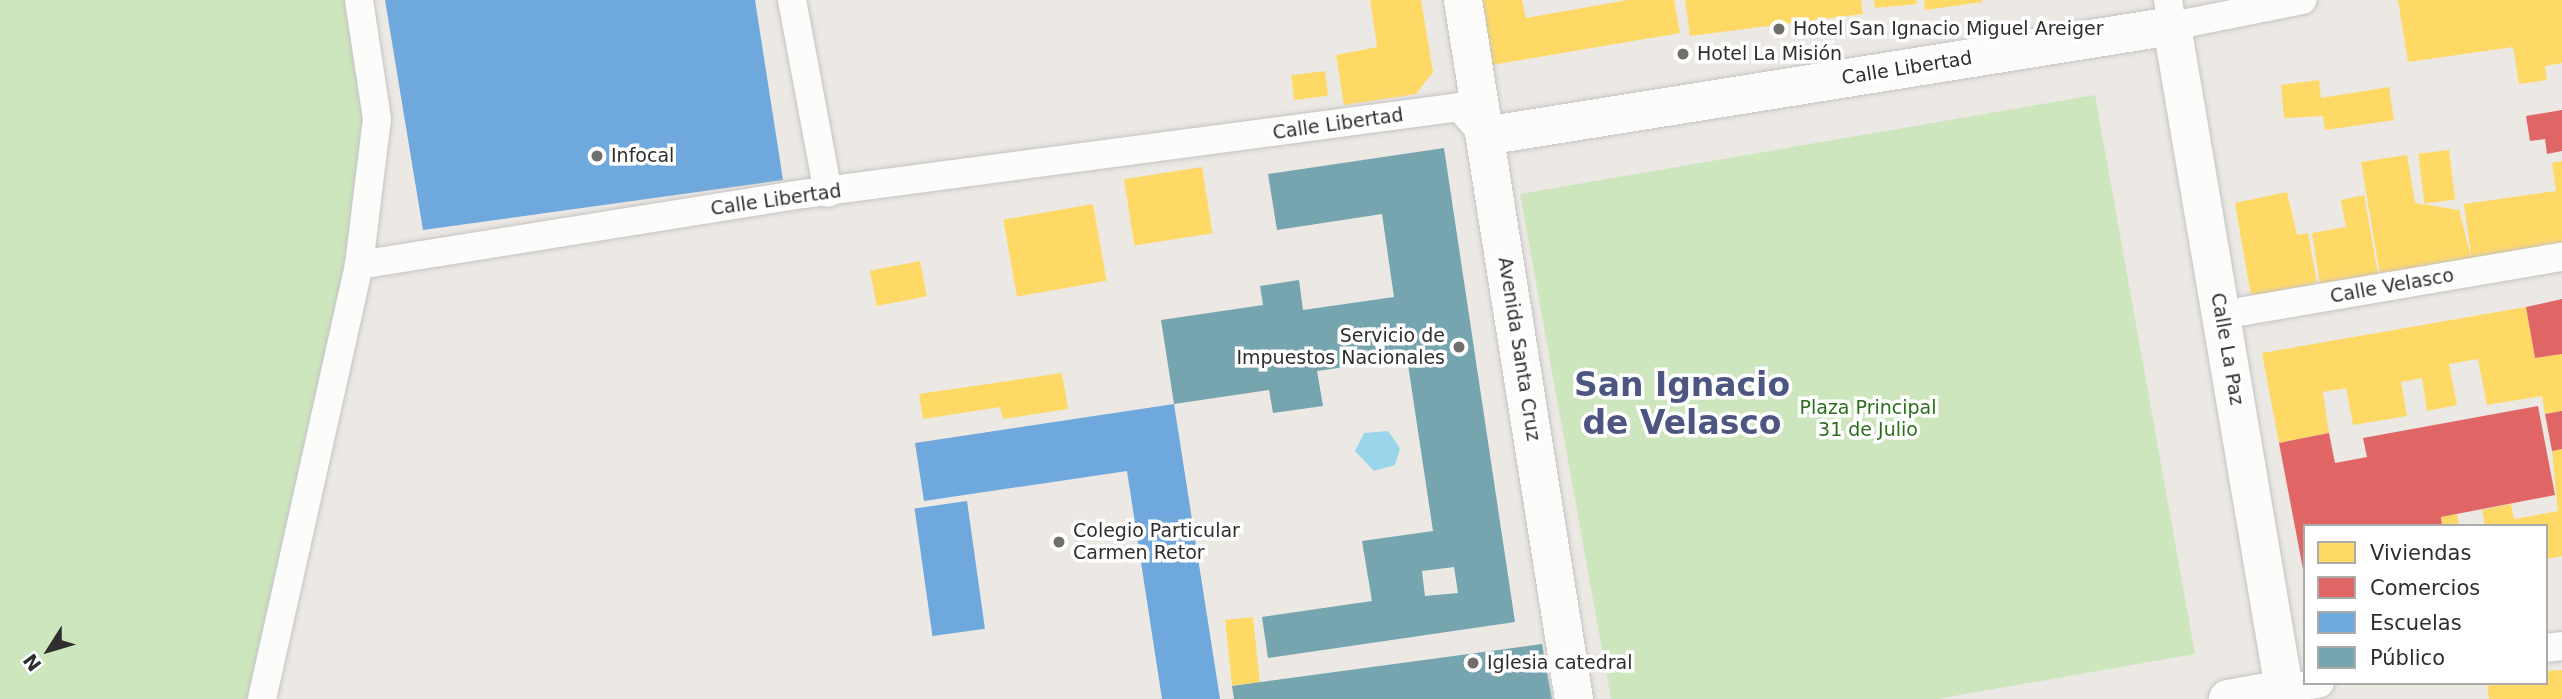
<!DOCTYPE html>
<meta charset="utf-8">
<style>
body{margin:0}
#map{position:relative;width:2562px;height:699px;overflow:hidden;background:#ece8e4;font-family:"DejaVu Sans",sans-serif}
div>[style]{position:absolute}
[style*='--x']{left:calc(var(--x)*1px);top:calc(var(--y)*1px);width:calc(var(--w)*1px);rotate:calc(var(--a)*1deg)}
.green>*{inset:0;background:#cee6be}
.water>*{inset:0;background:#99d6ec}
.homes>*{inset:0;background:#ffd966;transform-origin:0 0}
.shops>*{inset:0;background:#e06666}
.schools>*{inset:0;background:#6fa8dc;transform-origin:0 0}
.public>*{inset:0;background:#76a5af}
.roads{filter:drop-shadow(0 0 2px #c5c4c5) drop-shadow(0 0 2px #c5c4c5)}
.street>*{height:28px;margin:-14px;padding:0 14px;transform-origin:14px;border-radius:14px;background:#fcfcfb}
.secondary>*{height:38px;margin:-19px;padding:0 19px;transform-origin:19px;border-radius:19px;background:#fcfcfb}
.dots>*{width:19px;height:19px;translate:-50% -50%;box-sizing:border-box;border:4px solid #fff;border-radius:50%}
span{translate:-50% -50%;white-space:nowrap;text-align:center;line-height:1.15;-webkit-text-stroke:7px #fff;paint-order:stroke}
.poi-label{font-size:19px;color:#2e2e2e}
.left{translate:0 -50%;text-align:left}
.right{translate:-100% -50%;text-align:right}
.street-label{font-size:19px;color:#2e2e2e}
.park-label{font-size:19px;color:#2c6e1b}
.town-label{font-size:33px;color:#4d5680;font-weight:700}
.legend{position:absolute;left:2303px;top:524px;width:245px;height:161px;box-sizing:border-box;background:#fff;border:2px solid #ababab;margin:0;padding:9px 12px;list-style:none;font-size:21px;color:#2e2e2e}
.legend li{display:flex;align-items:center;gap:14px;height:35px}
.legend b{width:35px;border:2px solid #ababab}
.north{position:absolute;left:14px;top:615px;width:70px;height:70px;-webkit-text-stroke:5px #fff;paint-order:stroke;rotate:233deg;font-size:19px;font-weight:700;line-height:28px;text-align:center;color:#2e2e2e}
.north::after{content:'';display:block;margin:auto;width:24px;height:32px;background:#2e2e2e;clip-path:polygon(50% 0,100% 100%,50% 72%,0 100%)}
</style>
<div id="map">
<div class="green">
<div style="clip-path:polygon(0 0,359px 0,377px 119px,262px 699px,0 699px)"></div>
<div style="clip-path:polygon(2095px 95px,2195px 654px,1937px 699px,1611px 699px,1520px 194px)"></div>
</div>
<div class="water">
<div style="clip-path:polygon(1388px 431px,1400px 448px,1395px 465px,1374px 471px,1355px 451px,1364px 433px)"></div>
</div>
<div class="homes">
<div style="clip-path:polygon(1370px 0,1421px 0,1433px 72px,1416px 94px,1344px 105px,1336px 55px,1377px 47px)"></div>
<div style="clip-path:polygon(1480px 0,1522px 0,1526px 18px,1628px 0,1674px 0,1680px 33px,1492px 65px)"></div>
<div style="clip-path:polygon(1685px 0,1861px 0,1863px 14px,1690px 36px)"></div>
<div style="clip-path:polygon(1874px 0,1916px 0,1917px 4px,1875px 8px)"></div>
<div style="clip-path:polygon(1924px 0,1982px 0,1982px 2px,1925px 10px)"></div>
<div style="clip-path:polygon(2398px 0,2562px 0,2562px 63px,2545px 66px,2547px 80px,2519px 84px,2513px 47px,2408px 62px)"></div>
<div style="left:1325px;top:71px;width:25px;height:34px;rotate:83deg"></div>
<div style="clip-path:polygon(2319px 80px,2321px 98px,2389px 87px,2394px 120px,2325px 130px,2323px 116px,2284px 118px,2281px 85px)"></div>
<div style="left:2449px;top:150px;width:50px;height:31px;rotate:83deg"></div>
<div style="clip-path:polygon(2407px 155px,2415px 203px,2459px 210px,2472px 261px,2464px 204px,2556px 191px,2552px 163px,2562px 161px,2562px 248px,2381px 280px,2361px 162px)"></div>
<div style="left:1202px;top:167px;width:67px;height:79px;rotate:81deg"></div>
<div style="clip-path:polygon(2287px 192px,2297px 235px,2308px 233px,2317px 283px,2251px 296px,2235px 203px)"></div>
<div style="clip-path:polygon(2364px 195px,2379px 280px,2321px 291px,2312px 233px,2346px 227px,2341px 200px)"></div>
<div style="left:1093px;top:204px;width:78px;height:91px;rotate:80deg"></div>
<div style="left:920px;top:261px;width:36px;height:51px;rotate:79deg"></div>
<div style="clip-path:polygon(2526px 307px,2535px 358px,2562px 354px,2562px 411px,2545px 414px,2542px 396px,2487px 405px,2478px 359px,2449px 364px,2457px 405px,2427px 411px,2422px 378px,2401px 382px,2407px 416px,2353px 425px,2346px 388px,2323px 392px,2329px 433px,2279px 443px,2262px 353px)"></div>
<div style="clip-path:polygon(1062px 373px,1068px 409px,1003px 419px,1000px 407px,923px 419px,919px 394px)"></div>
<div style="clip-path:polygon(2562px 449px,2562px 556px,2546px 559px,2546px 526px,2485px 526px,2482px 510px,2511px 504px,2514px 519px,2558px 511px,2552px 451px)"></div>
<div style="clip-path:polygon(2457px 514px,2459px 526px,2442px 526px,2441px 517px)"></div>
<div style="left:1253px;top:617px;width:66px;height:28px;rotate:84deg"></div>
<div style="clip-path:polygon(2562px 670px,2562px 699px,2489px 699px,2487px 683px,2546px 683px,2546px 671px)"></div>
</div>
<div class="shops">
<div style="clip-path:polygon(2562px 110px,2562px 151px,2547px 154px,2545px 139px,2530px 141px,2526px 116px)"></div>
<div style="clip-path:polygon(2562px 299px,2562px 354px,2535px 358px,2526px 307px)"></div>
<div style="clip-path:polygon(2538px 406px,2555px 495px,2441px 517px,2442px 526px,2305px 526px,2303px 569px,2279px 443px,2329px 433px,2335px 463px,2367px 457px,2363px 438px)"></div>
<div style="clip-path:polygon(2562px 411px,2562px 449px,2552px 451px,2545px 414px)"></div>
</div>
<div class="schools">
<div style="clip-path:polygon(385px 0,755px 0,783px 180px,423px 230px)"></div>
<div style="clip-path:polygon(1174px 404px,1220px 699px,1162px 699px,1127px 471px,924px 501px,915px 443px)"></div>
<div style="left:967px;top:501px;width:129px;height:53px;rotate:82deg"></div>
</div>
<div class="public">
<div style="clip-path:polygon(evenodd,1444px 148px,1515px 622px,1268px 658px,1262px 617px,1372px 601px,1362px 541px,1433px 531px,1407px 358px,1317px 371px,1323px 406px,1273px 413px,1269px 390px,1174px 404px,1161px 320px,1263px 305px,1260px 286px,1299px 280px,1303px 310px,1394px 297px,1382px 214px,1277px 230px,1268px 174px,1444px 148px,1454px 567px,1458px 593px,1425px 596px,1422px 571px,1454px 567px)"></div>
<div style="clip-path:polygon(1542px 644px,1552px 699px,1234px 699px,1232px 686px)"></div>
</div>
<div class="roads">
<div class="street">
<div style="--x:792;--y:0;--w:196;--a:79.4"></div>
<div style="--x:2168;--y:0;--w:26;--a:81"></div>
<div style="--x:2172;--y:26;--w:133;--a:-11.3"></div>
<div style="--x:359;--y:265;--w:450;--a:-9.1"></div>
<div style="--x:803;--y:194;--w:662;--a:-7.55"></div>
<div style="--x:1459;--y:107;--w:39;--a:48"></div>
<div style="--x:2221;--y:315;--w:346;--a:-9.7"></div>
<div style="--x:2546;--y:648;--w:16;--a:-7"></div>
<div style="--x:262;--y:699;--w:445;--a:-77.4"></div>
<div style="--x:359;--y:265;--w:147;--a:-83"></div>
<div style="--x:377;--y:119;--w:120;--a:-98.6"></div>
<div style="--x:2286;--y:699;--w:10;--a:-101"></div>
<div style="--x:2284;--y:689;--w:36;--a:-9"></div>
</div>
<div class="secondary">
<div style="--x:1463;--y:0;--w:708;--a:80.98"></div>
<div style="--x:1485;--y:136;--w:696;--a:-9.1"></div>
<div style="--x:2172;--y:26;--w:672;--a:80.41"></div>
<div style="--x:2284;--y:689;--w:57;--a:169.9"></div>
</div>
</div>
<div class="dots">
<div style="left:1779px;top:29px;background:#706f6e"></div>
<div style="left:1683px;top:54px;background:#706f6e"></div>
<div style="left:597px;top:156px;background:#706f6e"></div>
<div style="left:1459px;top:347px;background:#706f6e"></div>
<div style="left:1059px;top:542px;background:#706f6e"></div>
<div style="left:1473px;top:663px;background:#706f6e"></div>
</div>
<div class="poi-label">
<span class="left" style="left:1793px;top:29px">Hotel San Ignacio Miguel Areiger</span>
<span class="left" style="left:1697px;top:54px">Hotel La Misión</span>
<span class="left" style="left:611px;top:156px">Infocal</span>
<span class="right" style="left:1445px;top:347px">Servicio de<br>Impuestos Nacionales</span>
<span class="left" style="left:1073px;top:542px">Colegio Particular<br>Carmen Retor</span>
<span class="left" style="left:1487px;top:663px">Iglesia catedral</span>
</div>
<div class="street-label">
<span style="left:1907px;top:68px;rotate:-9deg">Calle Libertad</span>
<span style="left:1338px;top:124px;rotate:-8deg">Calle Libertad</span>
<span style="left:776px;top:200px;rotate:-8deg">Calle Libertad</span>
<span style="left:2392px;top:286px;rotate:-10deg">Calle Velasco</span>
<span style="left:1519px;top:349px;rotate:81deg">Avenida Santa Cruz</span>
<span style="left:2227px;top:349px;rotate:80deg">Calle La Paz</span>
</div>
<div class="park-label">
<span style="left:1868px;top:419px">Plaza Principal<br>31 de Julio</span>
</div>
<div class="town-label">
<span style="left:1682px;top:404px">San Ignacio<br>de Velasco</span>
</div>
<ul class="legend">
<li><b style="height:19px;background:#ffd966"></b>Viviendas</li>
<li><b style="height:19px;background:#e06666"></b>Comercios</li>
<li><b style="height:19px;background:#6fa8dc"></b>Escuelas</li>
<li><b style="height:19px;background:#76a5af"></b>Público</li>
</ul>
<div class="north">N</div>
</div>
